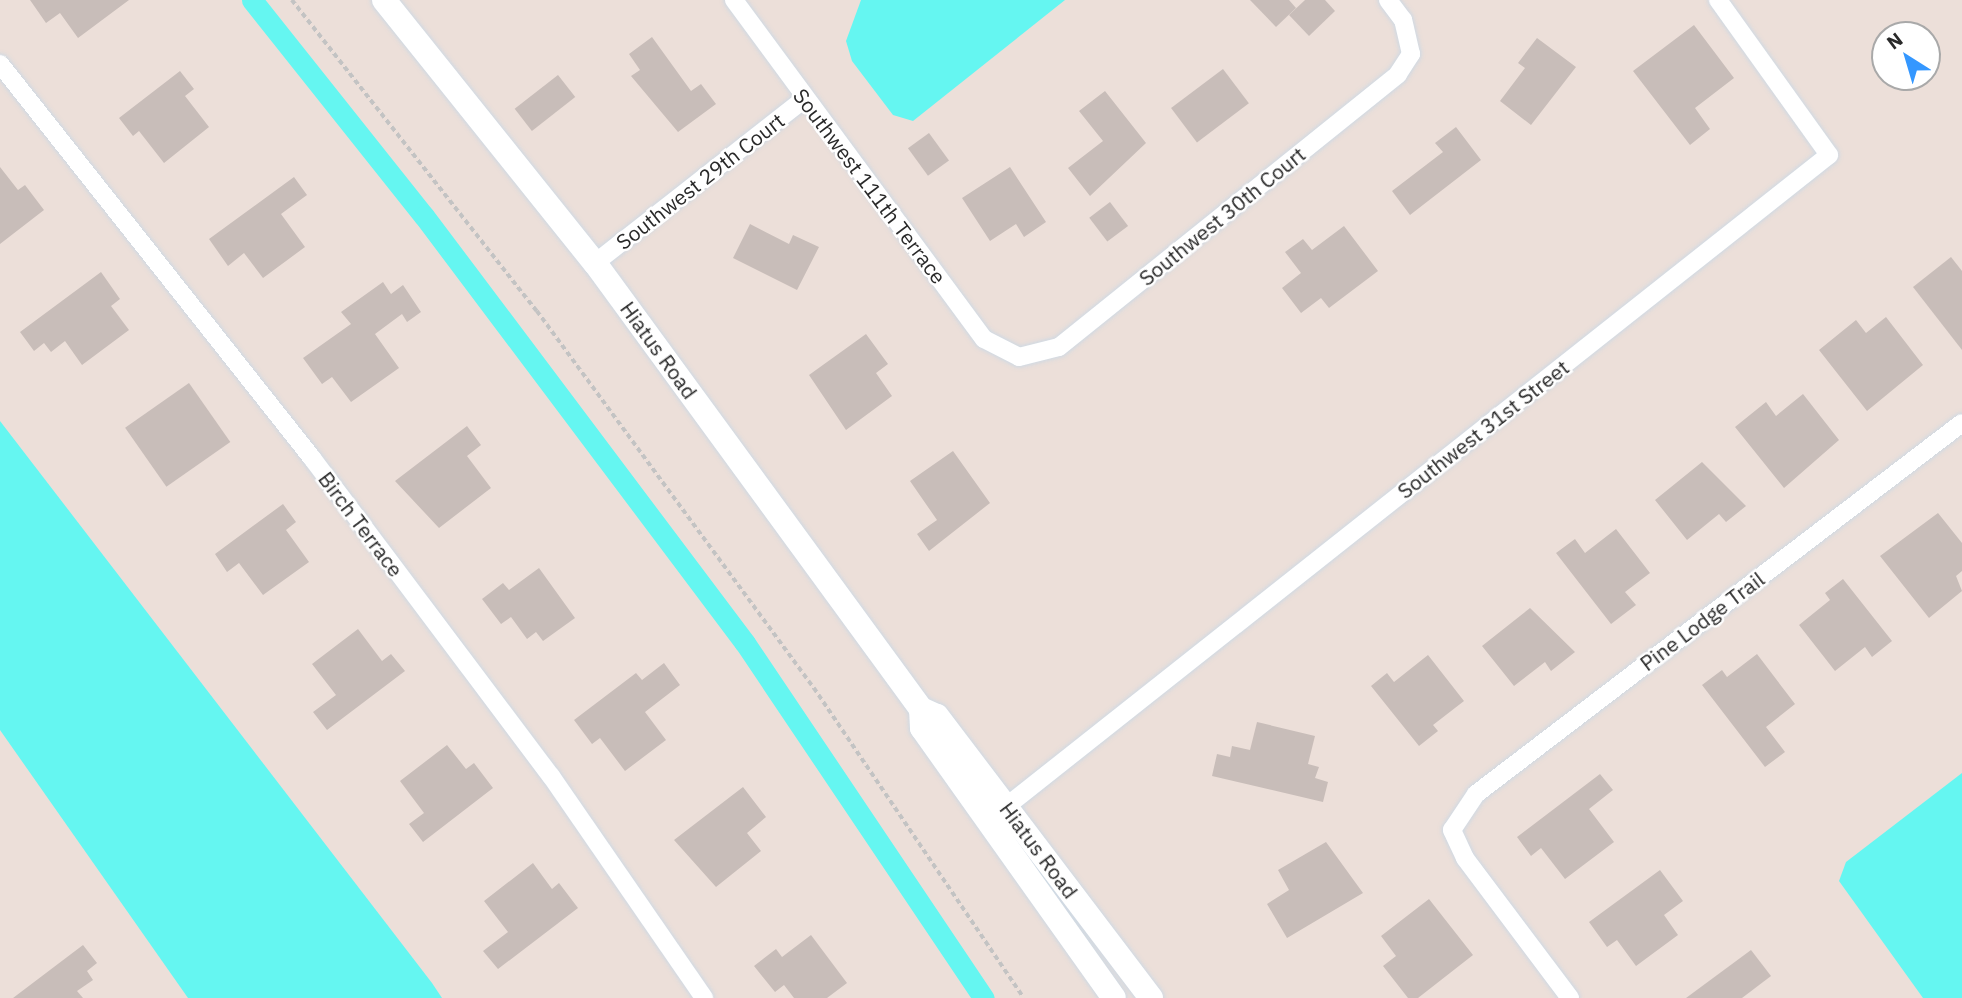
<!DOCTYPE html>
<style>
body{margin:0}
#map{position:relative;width:1962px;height:998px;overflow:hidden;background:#ecdfd9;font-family:"IBM Plex Sans",sans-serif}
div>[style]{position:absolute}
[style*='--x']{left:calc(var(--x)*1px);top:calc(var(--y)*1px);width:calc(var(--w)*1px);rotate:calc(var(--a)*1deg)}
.water>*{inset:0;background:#65f6f1}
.canal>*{height:21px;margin:-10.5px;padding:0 10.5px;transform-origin:10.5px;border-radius:10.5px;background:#65f6f1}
.building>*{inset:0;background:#c8bdb9;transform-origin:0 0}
.path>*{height:3.5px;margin-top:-1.75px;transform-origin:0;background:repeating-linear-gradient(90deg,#c3c3c3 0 5px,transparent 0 8.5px)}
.roads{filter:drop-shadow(0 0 2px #cfd9e3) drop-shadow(0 0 2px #cfd9e3)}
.street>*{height:18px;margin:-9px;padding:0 9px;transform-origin:9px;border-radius:9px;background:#fff}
.secondary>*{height:24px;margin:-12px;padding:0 12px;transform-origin:12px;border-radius:12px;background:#fff}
span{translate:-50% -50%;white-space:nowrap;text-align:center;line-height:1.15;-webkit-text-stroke:5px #fff;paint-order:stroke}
.street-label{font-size:21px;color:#292929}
.north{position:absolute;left:1871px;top:21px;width:70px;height:70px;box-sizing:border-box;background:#fff;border:2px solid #a9a9a9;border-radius:50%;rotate:323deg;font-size:19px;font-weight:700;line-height:28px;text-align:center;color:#292929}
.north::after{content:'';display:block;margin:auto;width:24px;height:32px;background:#3497ff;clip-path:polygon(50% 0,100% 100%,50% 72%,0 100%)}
</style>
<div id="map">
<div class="water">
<div style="clip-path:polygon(861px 0,1065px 0,913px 121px,893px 115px,852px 61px,846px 41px)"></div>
<div style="clip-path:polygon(0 421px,432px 983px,442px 998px,188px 998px,0 730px)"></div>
<div style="clip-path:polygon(1962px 773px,1962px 998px,1923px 998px,1839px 881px,1846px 862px)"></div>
</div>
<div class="canal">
<div style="--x:252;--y:0;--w:276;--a:51.5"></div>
<div style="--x:424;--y:216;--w:534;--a:53.07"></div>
<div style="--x:745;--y:643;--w:428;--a:56.1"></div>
</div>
<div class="building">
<div style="clip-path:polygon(30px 0,129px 0,78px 38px,60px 13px,46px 23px)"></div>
<div style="clip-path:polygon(1250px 0,1289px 0,1296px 8px,1276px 27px)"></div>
<div style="clip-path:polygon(1305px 0,1325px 0,1335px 11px,1309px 36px,1289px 15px)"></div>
<div style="clip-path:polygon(1694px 25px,1734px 78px,1695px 108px,1710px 129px,1690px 145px,1633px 71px)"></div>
<div style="clip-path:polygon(652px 37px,691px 91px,701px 84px,716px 104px,678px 132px,631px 76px,640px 70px,629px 54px)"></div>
<div style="clip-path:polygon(1537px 38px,1576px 67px,1531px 125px,1500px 101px,1525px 68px,1518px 63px)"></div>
<div style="left:1223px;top:69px;width:43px;height:65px;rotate:53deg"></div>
<div style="clip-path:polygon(180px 71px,194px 89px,185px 96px,209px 127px,164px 163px,139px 131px,133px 136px,119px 118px)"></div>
<div style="left:558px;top:75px;width:28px;height:55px;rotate:52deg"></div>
<div style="clip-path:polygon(1105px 91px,1146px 143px,1090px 196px,1068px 168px,1103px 141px,1079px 111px)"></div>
<div style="clip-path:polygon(1456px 127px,1481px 160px,1410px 215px,1392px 191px,1443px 152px,1435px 143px)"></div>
<div style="left:929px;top:133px;width:34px;height:26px;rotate:54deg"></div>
<div style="clip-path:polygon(0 167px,18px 190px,25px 185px,44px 210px,0 244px)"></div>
<div style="clip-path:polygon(1010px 167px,1046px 222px,1024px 237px,1016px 224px,990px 241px,962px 198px)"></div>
<div style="clip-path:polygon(294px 177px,307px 195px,281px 214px,305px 247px,263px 278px,244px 253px,228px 266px,209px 239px)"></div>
<div style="left:1110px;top:202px;width:30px;height:26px;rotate:53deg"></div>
<div style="clip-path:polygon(750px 224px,789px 244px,793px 235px,819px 247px,797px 290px,733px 258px)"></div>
<div style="clip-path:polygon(1344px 226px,1378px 271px,1329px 308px,1321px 298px,1301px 313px,1282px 288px,1301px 273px,1285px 252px,1303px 239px,1312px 250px)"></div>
<div style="clip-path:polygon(1951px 257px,1962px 271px,1962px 350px,1913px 287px)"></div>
<div style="clip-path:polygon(101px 272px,120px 299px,111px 306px,129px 330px,82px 365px,65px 341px,51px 352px,44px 343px,34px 351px,20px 332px)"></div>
<div style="clip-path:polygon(383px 282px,391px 294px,403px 285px,421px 312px,407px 322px,402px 314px,375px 334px,399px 368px,351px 402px,332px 377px,322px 384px,303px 358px,351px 324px,341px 312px)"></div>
<div style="clip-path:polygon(1886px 317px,1923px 365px,1867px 411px,1819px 350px,1856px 320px,1866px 333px)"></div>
<div style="clip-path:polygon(866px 334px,888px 364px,876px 373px,892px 396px,846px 430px,809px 375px)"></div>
<div style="left:189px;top:383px;width:72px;height:78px;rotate:55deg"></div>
<div style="clip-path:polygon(1803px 394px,1839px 440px,1784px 488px,1735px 427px,1766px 402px,1776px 416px)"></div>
<div style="clip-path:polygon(467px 426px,481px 445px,467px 456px,491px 488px,439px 528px,395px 481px)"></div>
<div style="clip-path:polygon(953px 451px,990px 503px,929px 551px,917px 534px,937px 520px,910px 481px)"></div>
<div style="clip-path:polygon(1702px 462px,1746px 506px,1726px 522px,1719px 514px,1687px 540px,1655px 500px)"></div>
<div style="clip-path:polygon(283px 504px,296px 522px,286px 530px,309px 562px,263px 595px,239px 563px,227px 572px,215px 554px)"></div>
<div style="clip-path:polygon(1938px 513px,1962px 543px,1962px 571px,1956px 576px,1962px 591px,1929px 618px,1880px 556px)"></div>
<div style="clip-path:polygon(1616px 529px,1650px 573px,1625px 592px,1636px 605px,1611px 624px,1556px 553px,1575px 539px,1585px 553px)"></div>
<div style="clip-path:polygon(539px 568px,575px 618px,543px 641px,536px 632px,527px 639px,511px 617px,501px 624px,482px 599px,503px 583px,509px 590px)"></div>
<div style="clip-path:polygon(1843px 579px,1892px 641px,1872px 657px,1865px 647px,1835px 671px,1799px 625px,1830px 600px,1825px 593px)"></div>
<div style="clip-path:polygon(1530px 608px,1575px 652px,1551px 671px,1545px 662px,1514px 686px,1482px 646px)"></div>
<div style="clip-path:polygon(358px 629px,382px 661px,391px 654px,405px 671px,327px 730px,313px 712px,336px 695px,312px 664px)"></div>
<div style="clip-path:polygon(1757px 654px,1795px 704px,1766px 727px,1785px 752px,1765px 767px,1702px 685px,1722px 670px,1727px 677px)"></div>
<div style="clip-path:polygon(1428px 655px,1464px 701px,1433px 725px,1438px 731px,1419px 746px,1371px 686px,1387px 673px,1394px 682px)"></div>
<div style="clip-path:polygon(664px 663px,680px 685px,645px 712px,666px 740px,625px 771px,600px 738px,592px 744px,574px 720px,636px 673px,642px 680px)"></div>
<div style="clip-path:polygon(1257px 722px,1315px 736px,1308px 764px,1319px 767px,1315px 778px,1328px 782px,1323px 802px,1212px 776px,1217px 754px,1230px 757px,1232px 746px,1250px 750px)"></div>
<div style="clip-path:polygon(447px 745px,466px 769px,474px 763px,493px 788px,423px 842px,409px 824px,424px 813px,400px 781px)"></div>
<div style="clip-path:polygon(1600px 774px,1613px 790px,1589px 809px,1614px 842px,1565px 879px,1541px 848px,1531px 856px,1517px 837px)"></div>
<div style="clip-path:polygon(743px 787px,766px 817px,747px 833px,761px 851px,716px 887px,674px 840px)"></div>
<div style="clip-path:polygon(1326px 842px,1363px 893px,1287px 938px,1267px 904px,1289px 890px,1278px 870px)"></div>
<div style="clip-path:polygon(533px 863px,552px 889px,559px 883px,578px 908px,498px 969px,483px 951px,508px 932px,484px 901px)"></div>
<div style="clip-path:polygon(1660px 870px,1683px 901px,1664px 915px,1678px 935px,1636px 966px,1617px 940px,1607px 947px,1589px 922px)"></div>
<div style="clip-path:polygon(1429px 899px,1473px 955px,1418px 998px,1408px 998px,1383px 966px,1396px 956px,1381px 936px)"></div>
<div style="clip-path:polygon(811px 935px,847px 983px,827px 998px,794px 998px,784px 985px,775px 992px,754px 966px,776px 949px,782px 957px)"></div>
<div style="clip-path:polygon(83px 945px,97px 963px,87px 971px,93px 980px,77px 991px,83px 998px,13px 998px)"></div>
<div style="clip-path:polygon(1751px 950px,1771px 976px,1742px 998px,1686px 998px)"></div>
</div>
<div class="path">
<div style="--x:292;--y:0;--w:396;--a:51.8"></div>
<div style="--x:537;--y:311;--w:468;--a:53.7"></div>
<div style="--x:814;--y:688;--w:374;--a:55.9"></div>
</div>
<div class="roads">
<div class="street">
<div style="--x:734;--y:0;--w:421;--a:53.6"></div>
<div style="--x:984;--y:339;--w:39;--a:27"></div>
<div style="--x:1019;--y:357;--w:41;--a:-14"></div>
<div style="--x:1059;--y:347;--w:435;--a:-38.8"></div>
<div style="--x:1398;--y:74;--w:24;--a:-57"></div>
<div style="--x:1411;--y:54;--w:35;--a:-103"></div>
<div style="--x:1403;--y:20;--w:25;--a:-127"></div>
<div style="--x:0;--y:64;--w:503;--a:51.63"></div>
<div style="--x:312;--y:458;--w:398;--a:53.1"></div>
<div style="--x:551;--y:776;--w:270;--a:55.4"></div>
<div style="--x:595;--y:263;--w:266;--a:-38.1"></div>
<div style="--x:998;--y:813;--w:1060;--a:-38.37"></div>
<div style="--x:1829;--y:155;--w:191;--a:-125.6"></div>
<div style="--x:1570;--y:998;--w:175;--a:-126.9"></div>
<div style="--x:1465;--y:858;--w:31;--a:-115"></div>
<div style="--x:1452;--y:830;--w:43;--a:-56.3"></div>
<div style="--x:1476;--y:794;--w:611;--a:-37.36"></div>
</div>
<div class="secondary">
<div style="--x:384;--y:0;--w:337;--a:51.3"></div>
<div style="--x:595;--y:263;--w:552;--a:53.84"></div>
<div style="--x:921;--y:709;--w:17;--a:24"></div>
<div style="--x:937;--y:716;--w:354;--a:52.8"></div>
<div style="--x:921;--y:709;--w:19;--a:87"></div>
<div style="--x:922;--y:728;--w:331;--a:54.6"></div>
</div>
</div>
<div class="street-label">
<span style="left:700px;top:181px;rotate:-38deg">Southwest 29th Court</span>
<span style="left:870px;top:186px;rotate:53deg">Southwest 111th Terrace</span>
<span style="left:1222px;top:216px;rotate:-39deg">Southwest 30th Court</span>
<span style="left:659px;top:350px;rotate:54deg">Hiatus Road</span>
<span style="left:1483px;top:429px;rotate:-38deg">Southwest 31st Street</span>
<span style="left:361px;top:524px;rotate:53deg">Birch Terrace</span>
<span style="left:1702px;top:621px;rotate:-37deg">Pine Lodge Trail</span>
<span style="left:1039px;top:850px;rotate:53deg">Hiatus Road</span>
</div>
<div class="north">N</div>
</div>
